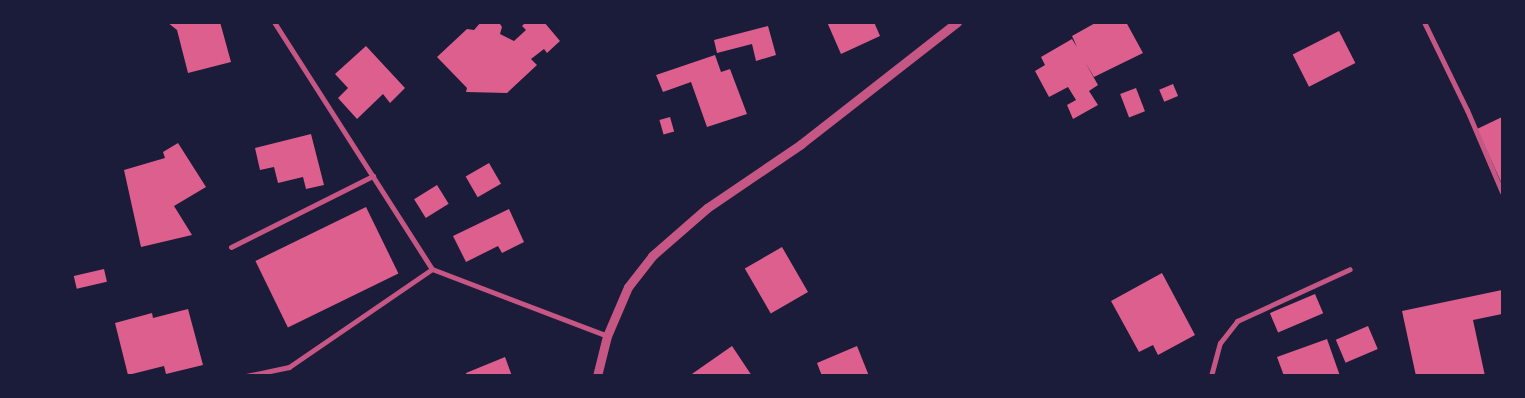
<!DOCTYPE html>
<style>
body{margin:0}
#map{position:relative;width:1525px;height:398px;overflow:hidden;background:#1b1b3a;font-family:"Open Sans",sans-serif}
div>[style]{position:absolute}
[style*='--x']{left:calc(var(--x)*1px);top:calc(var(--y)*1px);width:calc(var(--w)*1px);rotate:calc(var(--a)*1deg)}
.building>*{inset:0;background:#dd5f8e;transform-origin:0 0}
.minor>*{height:5px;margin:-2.5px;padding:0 2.5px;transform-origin:2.5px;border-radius:2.5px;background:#c65784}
.tertiary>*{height:9px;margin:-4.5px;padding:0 4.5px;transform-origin:4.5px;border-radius:4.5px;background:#c65784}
span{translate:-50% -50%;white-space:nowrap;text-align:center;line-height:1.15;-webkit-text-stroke:4.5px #1b1b3a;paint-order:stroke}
.frame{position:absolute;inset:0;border:24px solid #1b1b3a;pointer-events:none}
</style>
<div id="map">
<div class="building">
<div style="clip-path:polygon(167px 22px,220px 22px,231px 62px,188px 73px,177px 30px)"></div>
<div style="clip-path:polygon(481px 22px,500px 24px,502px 27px,500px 34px,514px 41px,526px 30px,522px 26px,526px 22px,544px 22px,560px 41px,547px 53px,544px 49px,531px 59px,537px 65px,507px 93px,466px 92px,467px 88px,437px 57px,467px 29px,474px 30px)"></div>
<div style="clip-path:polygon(827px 22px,874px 22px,880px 36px,841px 54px)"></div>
<div style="clip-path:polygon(1097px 22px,1126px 22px,1143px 53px,1094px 77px,1085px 62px,1098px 85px,1089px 91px,1098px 105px,1073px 119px,1067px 105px,1076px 100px,1068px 87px,1049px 97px,1035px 71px,1045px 65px,1041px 57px,1072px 39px,1077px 47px,1072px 36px)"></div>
<div style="clip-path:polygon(768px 26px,776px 55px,756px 61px,752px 44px,717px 53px,714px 40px)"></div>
<div style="left:1339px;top:31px;width:36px;height:52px;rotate:63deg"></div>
<div style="clip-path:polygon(366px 46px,405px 88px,390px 103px,383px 94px,357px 119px,338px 98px,348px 88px,335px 74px)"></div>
<div style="clip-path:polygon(715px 55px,721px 72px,730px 69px,747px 114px,707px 127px,691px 82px,663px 92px,656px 75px)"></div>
<div style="left:1173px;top:84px;width:13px;height:15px;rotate:67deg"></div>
<div style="left:1136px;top:88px;width:25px;height:17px;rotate:69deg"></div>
<div style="left:670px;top:117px;width:15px;height:11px;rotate:74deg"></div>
<div style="clip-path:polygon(1502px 117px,1502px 184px,1477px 129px)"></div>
<div style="clip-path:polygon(311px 134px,324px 185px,306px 189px,303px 177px,278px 183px,274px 167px,260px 170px,255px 148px)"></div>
<div style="clip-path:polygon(178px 143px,206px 187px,174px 206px,192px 235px,141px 247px,124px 170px,165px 158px,163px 152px)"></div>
<div style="left:489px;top:163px;width:24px;height:27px;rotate:60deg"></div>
<div style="left:437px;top:185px;width:22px;height:27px;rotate:58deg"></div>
<div style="left:366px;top:207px;width:74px;height:123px;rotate:64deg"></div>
<div style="clip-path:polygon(509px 209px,524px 242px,502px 253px,498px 246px,466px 262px,453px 236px)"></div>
<div style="left:782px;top:247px;width:52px;height:43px;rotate:60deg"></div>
<div style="left:104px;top:269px;width:13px;height:31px;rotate:77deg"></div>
<div style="clip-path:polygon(1162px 273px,1195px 335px,1158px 355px,1153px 345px,1139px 352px,1111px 301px)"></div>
<div style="clip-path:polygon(1502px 290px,1502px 314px,1473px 320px,1485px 376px,1416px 376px,1402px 311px)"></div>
<div style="left:1315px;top:294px;width:21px;height:49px;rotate:67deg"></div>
<div style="clip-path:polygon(188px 309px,203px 365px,166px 374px,164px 366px,128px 375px,115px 323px,152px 313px,153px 318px)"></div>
<div style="left:1368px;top:326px;width:25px;height:35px;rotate:67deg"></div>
<div style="clip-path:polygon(1327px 339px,1340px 376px,1284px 376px,1277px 357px)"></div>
<div style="clip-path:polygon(732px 346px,752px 376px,689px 376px)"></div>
<div style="clip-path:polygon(857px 346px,869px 376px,822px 376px,817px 363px)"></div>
<div style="clip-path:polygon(505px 357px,512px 376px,467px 376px,466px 373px)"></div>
</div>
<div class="minor">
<div style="--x:274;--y:22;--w:293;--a:57.4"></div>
<div style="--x:432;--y:269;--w:187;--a:20.9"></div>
<div style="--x:1424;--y:22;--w:98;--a:64"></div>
<div style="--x:1467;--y:110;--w:89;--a:66.9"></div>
<div style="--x:231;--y:247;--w:159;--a:-26.6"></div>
<div style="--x:246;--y:376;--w:44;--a:-11.8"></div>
<div style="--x:289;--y:367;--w:173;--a:-34.4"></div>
<div style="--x:1211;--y:376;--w:34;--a:-75"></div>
<div style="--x:1220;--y:343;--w:28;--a:-52"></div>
<div style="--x:1237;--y:321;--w:124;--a:-24.7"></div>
</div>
<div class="tertiary">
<div style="--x:597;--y:376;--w:41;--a:-76"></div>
<div style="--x:607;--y:336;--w:53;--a:-66.8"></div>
<div style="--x:628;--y:287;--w:39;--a:-52"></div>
<div style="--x:652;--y:256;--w:73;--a:-41.1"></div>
<div style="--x:707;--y:208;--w:114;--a:-34.2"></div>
<div style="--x:801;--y:144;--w:198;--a:-38"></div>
</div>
<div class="frame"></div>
</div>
